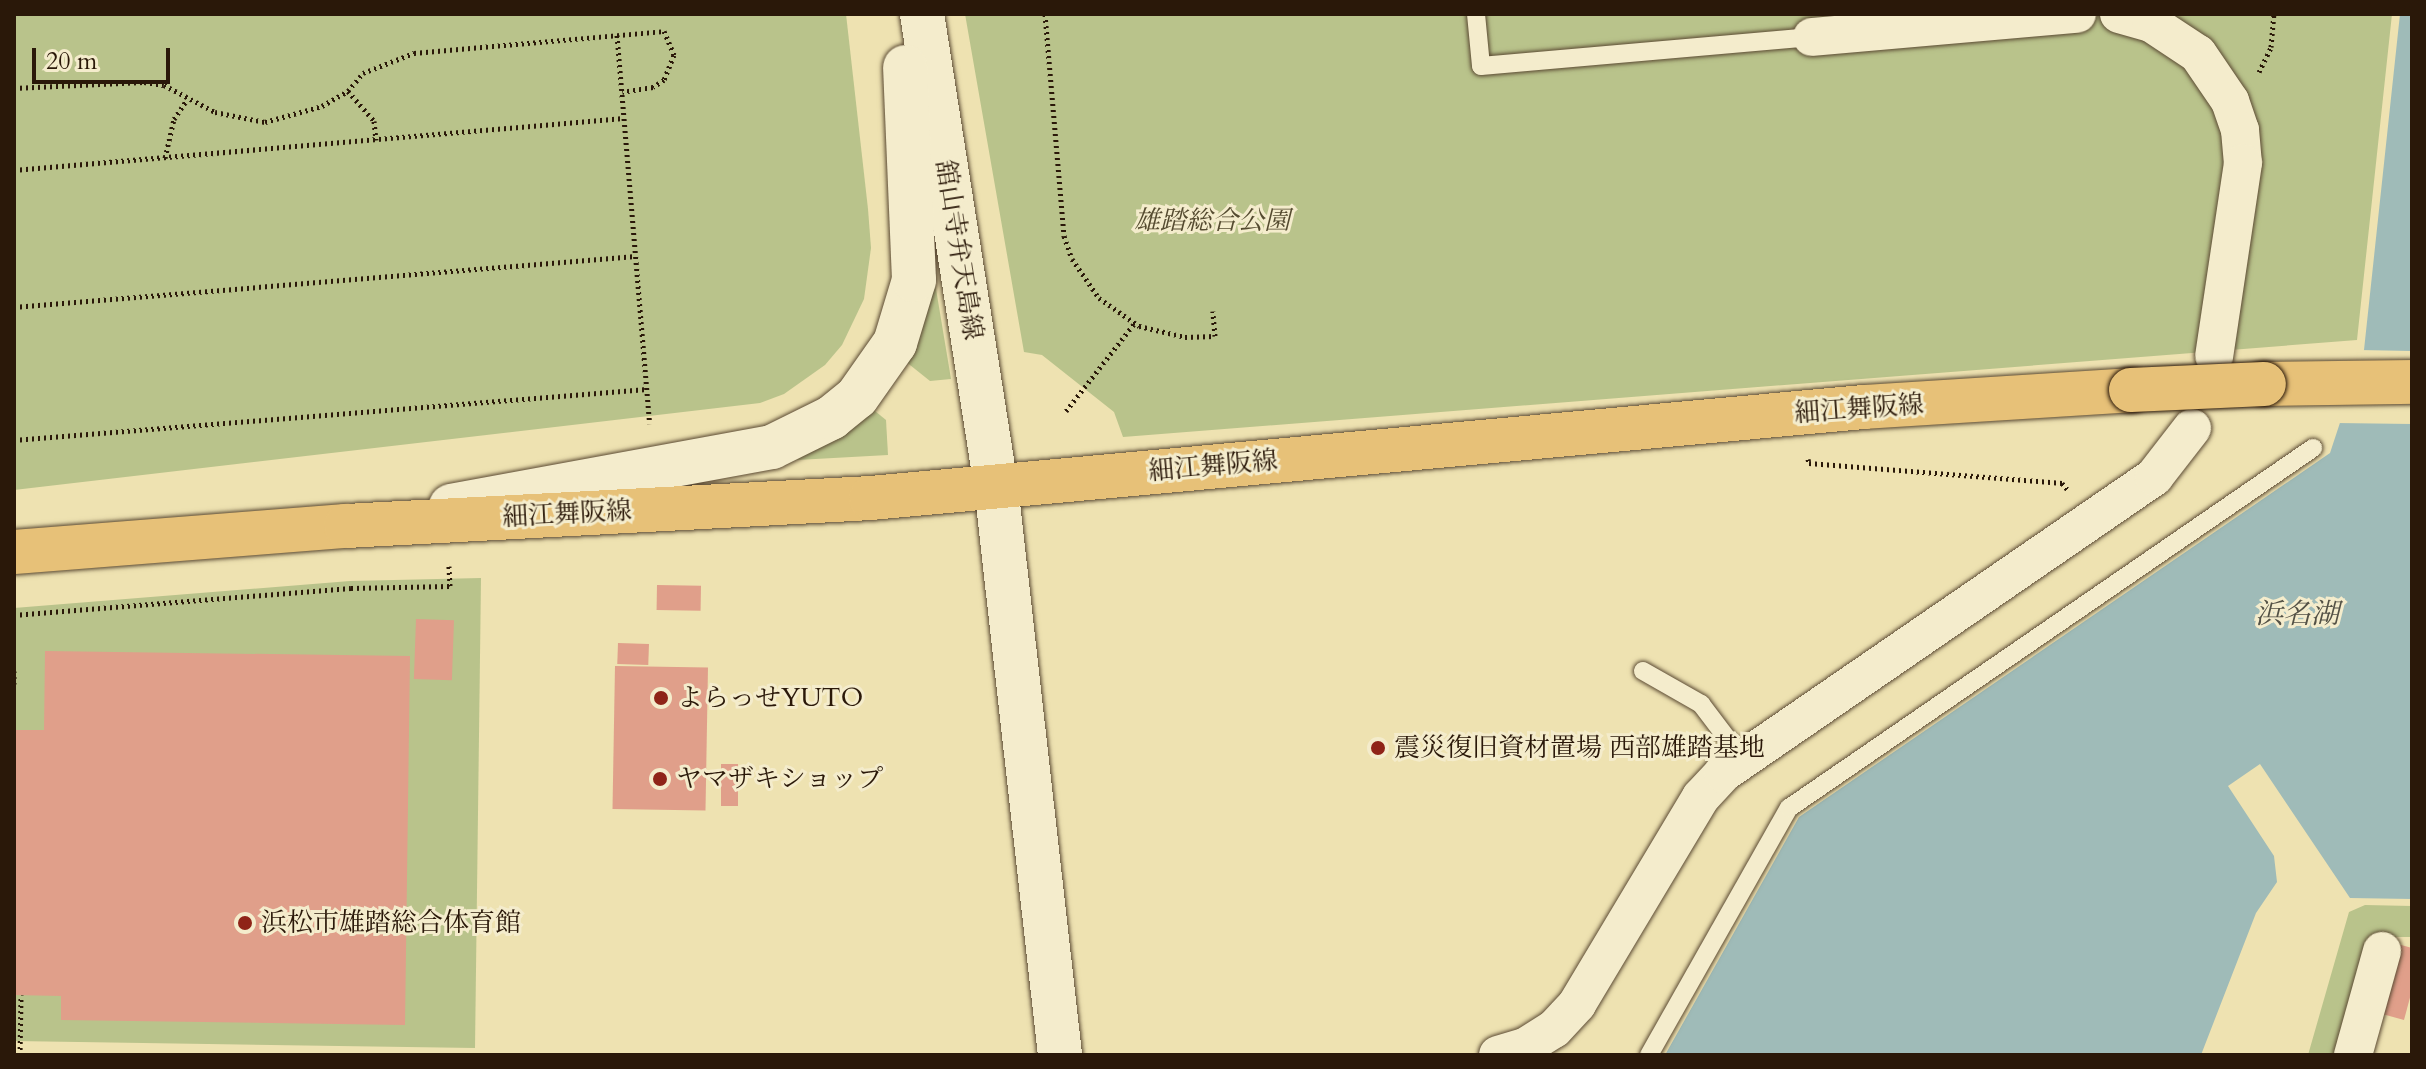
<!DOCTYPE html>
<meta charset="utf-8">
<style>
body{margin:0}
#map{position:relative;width:2426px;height:1069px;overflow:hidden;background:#eee2b1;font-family:Cardo,"Noto Serif JP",serif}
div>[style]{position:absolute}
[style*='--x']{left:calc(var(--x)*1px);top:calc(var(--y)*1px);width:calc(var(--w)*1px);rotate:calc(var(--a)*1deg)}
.green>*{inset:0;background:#b9c38b}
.water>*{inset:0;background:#9fbbb8}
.pier>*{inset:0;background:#eee2b1}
.building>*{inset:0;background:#e09f8a;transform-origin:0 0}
.path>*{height:5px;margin-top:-2.5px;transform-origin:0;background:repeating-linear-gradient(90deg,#2a1809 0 2px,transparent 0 6px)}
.roads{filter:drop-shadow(0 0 2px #5b4a33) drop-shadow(0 0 2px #5b4a33)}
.lane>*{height:18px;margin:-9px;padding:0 9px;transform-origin:9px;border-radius:9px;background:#f4eccc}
.street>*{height:38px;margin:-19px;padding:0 19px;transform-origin:19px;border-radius:19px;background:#f4eccc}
.secondary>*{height:44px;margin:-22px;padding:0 22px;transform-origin:22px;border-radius:22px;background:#f4eccc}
.primary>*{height:44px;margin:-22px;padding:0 22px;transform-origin:22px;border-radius:22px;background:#e7c178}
.bridges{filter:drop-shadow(0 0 2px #2a1809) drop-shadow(0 0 2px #2a1809)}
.primary-bridge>*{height:44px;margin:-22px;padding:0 22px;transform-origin:22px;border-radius:22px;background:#e7c178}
.dots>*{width:22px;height:22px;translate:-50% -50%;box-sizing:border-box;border:4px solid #f4eccc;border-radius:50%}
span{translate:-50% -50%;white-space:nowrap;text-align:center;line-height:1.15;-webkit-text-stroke:6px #f4eccc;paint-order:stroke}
.park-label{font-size:26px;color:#554b30;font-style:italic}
.street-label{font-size:26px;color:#2a1809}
.poi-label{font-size:26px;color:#2a1809}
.left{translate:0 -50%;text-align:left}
.water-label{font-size:28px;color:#535146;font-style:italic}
.frame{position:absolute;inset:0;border:16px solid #2a1809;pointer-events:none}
.scale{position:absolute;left:32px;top:48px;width:138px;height:36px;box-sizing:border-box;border:4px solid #2a1809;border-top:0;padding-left:10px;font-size:24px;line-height:28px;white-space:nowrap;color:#2a1809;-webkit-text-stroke:6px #f4eccc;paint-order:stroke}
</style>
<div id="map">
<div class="green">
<div style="clip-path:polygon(14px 14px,846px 14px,868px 209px,871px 248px,864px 299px,842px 345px,825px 365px,784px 394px,760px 403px,14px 490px)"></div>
<div style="clip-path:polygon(965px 14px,2392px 14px,2357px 340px,1123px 437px,1114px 412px,1042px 355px,1024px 352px)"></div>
<div style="clip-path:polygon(935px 283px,951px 379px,930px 381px,905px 361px)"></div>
<div style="clip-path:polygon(870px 407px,886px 420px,888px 455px,797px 460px)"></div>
<div style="clip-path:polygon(481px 578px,475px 1048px,14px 1041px,14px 608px,350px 581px)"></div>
<div style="clip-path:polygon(2365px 905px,2412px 906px,2412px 937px,2386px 937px,2339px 1055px,2308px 1055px,2349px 912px)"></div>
</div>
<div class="water">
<div style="clip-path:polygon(2400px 14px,2412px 14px,2412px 899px,2350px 898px,2260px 764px,2228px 786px,2274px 856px,2277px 882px,2256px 913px,2201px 1055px,1665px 1055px,1799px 817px,2330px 453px,2364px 350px)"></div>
</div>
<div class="pier">
<div style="clip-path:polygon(2359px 350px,2412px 351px,2412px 424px,2336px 423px)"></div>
</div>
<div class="building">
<div style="left:657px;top:585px;width:44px;height:25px;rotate:1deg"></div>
<div style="left:416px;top:619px;width:38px;height:60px;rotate:2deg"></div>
<div style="left:618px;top:643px;width:31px;height:21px;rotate:2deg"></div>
<div style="clip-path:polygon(45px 651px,410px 656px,405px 1025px,61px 1020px,61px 996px,14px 995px,14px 730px,44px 730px)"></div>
<div style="left:615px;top:666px;width:93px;height:143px;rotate:1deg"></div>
<div style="left:721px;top:764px;width:17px;height:42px"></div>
<div style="clip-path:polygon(2394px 943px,2412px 948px,2412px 990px,2404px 1020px,2375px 1012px)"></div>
</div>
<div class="path">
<div style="--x:1045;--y:14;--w:223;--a:85.1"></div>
<div style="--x:1064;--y:236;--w:24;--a:71"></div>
<div style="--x:1072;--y:259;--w:47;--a:55.3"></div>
<div style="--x:1099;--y:298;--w:49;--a:35"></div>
<div style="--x:1139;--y:326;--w:47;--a:13.4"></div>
<div style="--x:1185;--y:337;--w:30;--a:-2"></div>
<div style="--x:1215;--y:336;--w:25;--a:-95"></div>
<div style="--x:617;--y:35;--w:390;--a:85.2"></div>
<div style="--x:2259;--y:72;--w:28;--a:-64"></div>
<div style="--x:2271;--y:47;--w:33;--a:-85"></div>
<div style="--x:14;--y:88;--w:130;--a:-2.6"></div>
<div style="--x:144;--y:82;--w:20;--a:9"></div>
<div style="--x:164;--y:85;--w:58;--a:27.9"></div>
<div style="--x:215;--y:112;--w:51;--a:11.3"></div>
<div style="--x:265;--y:122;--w:59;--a:-15.7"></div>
<div style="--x:322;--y:106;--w:30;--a:-30"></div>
<div style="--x:348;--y:91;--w:23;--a:-50"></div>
<div style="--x:363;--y:73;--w:55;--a:-21.4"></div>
<div style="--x:414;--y:53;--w:251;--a:-5"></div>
<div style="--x:664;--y:31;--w:26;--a:67"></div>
<div style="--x:674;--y:55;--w:27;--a:112"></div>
<div style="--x:664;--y:80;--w:13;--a:148"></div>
<div style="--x:653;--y:87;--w:31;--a:171"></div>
<div style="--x:348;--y:91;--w:40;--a:49"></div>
<div style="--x:374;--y:121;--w:19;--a:84"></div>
<div style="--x:165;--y:158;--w:40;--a:-77"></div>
<div style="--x:174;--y:119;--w:23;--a:-56"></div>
<div style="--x:14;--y:170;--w:612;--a:-4.87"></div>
<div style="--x:14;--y:307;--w:624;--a:-4.69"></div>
<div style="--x:1066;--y:411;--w:110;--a:-52"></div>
<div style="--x:14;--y:440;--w:635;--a:-4.61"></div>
<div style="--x:1808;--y:459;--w:4;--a:76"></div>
<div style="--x:1809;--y:463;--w:254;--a:4.5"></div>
<div style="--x:2062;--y:483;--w:8;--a:50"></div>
<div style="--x:14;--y:615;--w:338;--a:-4.6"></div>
<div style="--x:351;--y:588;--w:99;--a:-1.2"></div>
<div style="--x:450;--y:586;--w:20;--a:-93"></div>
<div style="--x:14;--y:671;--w:13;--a:90"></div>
<div style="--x:20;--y:1055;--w:60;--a:-89"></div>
</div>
<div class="roads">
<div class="lane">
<div style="--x:1476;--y:14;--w:52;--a:84.5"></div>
<div style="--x:1481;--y:66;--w:332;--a:-5"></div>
<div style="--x:1643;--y:671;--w:67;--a:29.6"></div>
<div style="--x:1701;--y:704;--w:68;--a:52.8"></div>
<div style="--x:1649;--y:1055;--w:284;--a:-60.5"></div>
<div style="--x:1789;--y:808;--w:636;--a:-34.49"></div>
</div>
<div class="street">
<div style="--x:2119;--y:14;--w:33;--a:16"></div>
<div style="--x:2151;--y:23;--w:56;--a:33.4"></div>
<div style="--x:2198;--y:54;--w:57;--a:55.8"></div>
<div style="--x:2230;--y:101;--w:31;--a:71"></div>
<div style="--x:2240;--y:130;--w:33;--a:85"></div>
<div style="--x:2243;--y:163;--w:195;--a:98.5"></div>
<div style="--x:1812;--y:37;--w:266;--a:-5"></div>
<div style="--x:1498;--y:1055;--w:28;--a:-17"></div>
<div style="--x:1525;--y:1047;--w:34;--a:-32"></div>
<div style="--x:1554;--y:1029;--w:34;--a:-47"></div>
<div style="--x:1577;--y:1004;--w:241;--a:-59.1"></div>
<div style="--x:1701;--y:797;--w:33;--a:-47"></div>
<div style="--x:1723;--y:773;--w:523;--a:-34.48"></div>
<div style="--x:2154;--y:477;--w:62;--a:-52.2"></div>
<div style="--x:2353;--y:1055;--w:108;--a:-74.4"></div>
</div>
<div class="secondary">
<div style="--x:922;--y:14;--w:478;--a:81.1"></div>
<div style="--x:996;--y:486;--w:573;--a:83.58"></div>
<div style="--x:451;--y:506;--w:326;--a:-10.4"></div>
<div style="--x:772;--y:447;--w:66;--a:-26.2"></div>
<div style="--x:831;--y:418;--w:33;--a:-39"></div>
<div style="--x:857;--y:397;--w:66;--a:-54.9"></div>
<div style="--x:895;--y:343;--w:66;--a:-73.2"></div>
<div style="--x:914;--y:280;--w:213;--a:-92.4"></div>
</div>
<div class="primary">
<div style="--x:2264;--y:384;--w:148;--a:-0.8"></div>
<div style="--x:14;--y:552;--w:333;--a:-4.5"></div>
<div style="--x:346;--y:526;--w:526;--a:-3.05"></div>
<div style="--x:871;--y:498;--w:997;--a:-5.24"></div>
<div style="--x:1864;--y:407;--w:268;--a:-3.6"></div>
</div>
</div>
<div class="bridges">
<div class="primary-bridge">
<div style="--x:2131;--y:390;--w:133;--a:-2.6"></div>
</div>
</div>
<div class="dots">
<div style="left:661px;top:698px;background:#8f2418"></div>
<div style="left:1378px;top:748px;background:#8f2418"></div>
<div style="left:660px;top:779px;background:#8f2418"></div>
<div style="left:245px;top:923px;background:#8f2418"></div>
</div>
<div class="park-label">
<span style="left:1212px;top:221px">雄踏総合公園</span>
</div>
<div class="street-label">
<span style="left:959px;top:250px;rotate:81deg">舘山寺弁天島線</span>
<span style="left:1859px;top:409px;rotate:-4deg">細江舞阪線</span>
<span style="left:1213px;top:466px;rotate:-5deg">細江舞阪線</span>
<span style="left:567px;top:514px;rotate:-3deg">細江舞阪線</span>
</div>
<div class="poi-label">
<span class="left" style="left:677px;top:698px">よらっせYUTO</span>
<span class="left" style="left:1394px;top:748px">震災復旧資材置場 西部雄踏基地</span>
<span class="left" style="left:676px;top:779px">ヤマザキショップ</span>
<span class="left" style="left:261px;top:923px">浜松市雄踏総合体育館</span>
</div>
<div class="water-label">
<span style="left:2297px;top:614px">浜名湖</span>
</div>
<div class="frame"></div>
<div class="scale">20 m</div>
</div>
